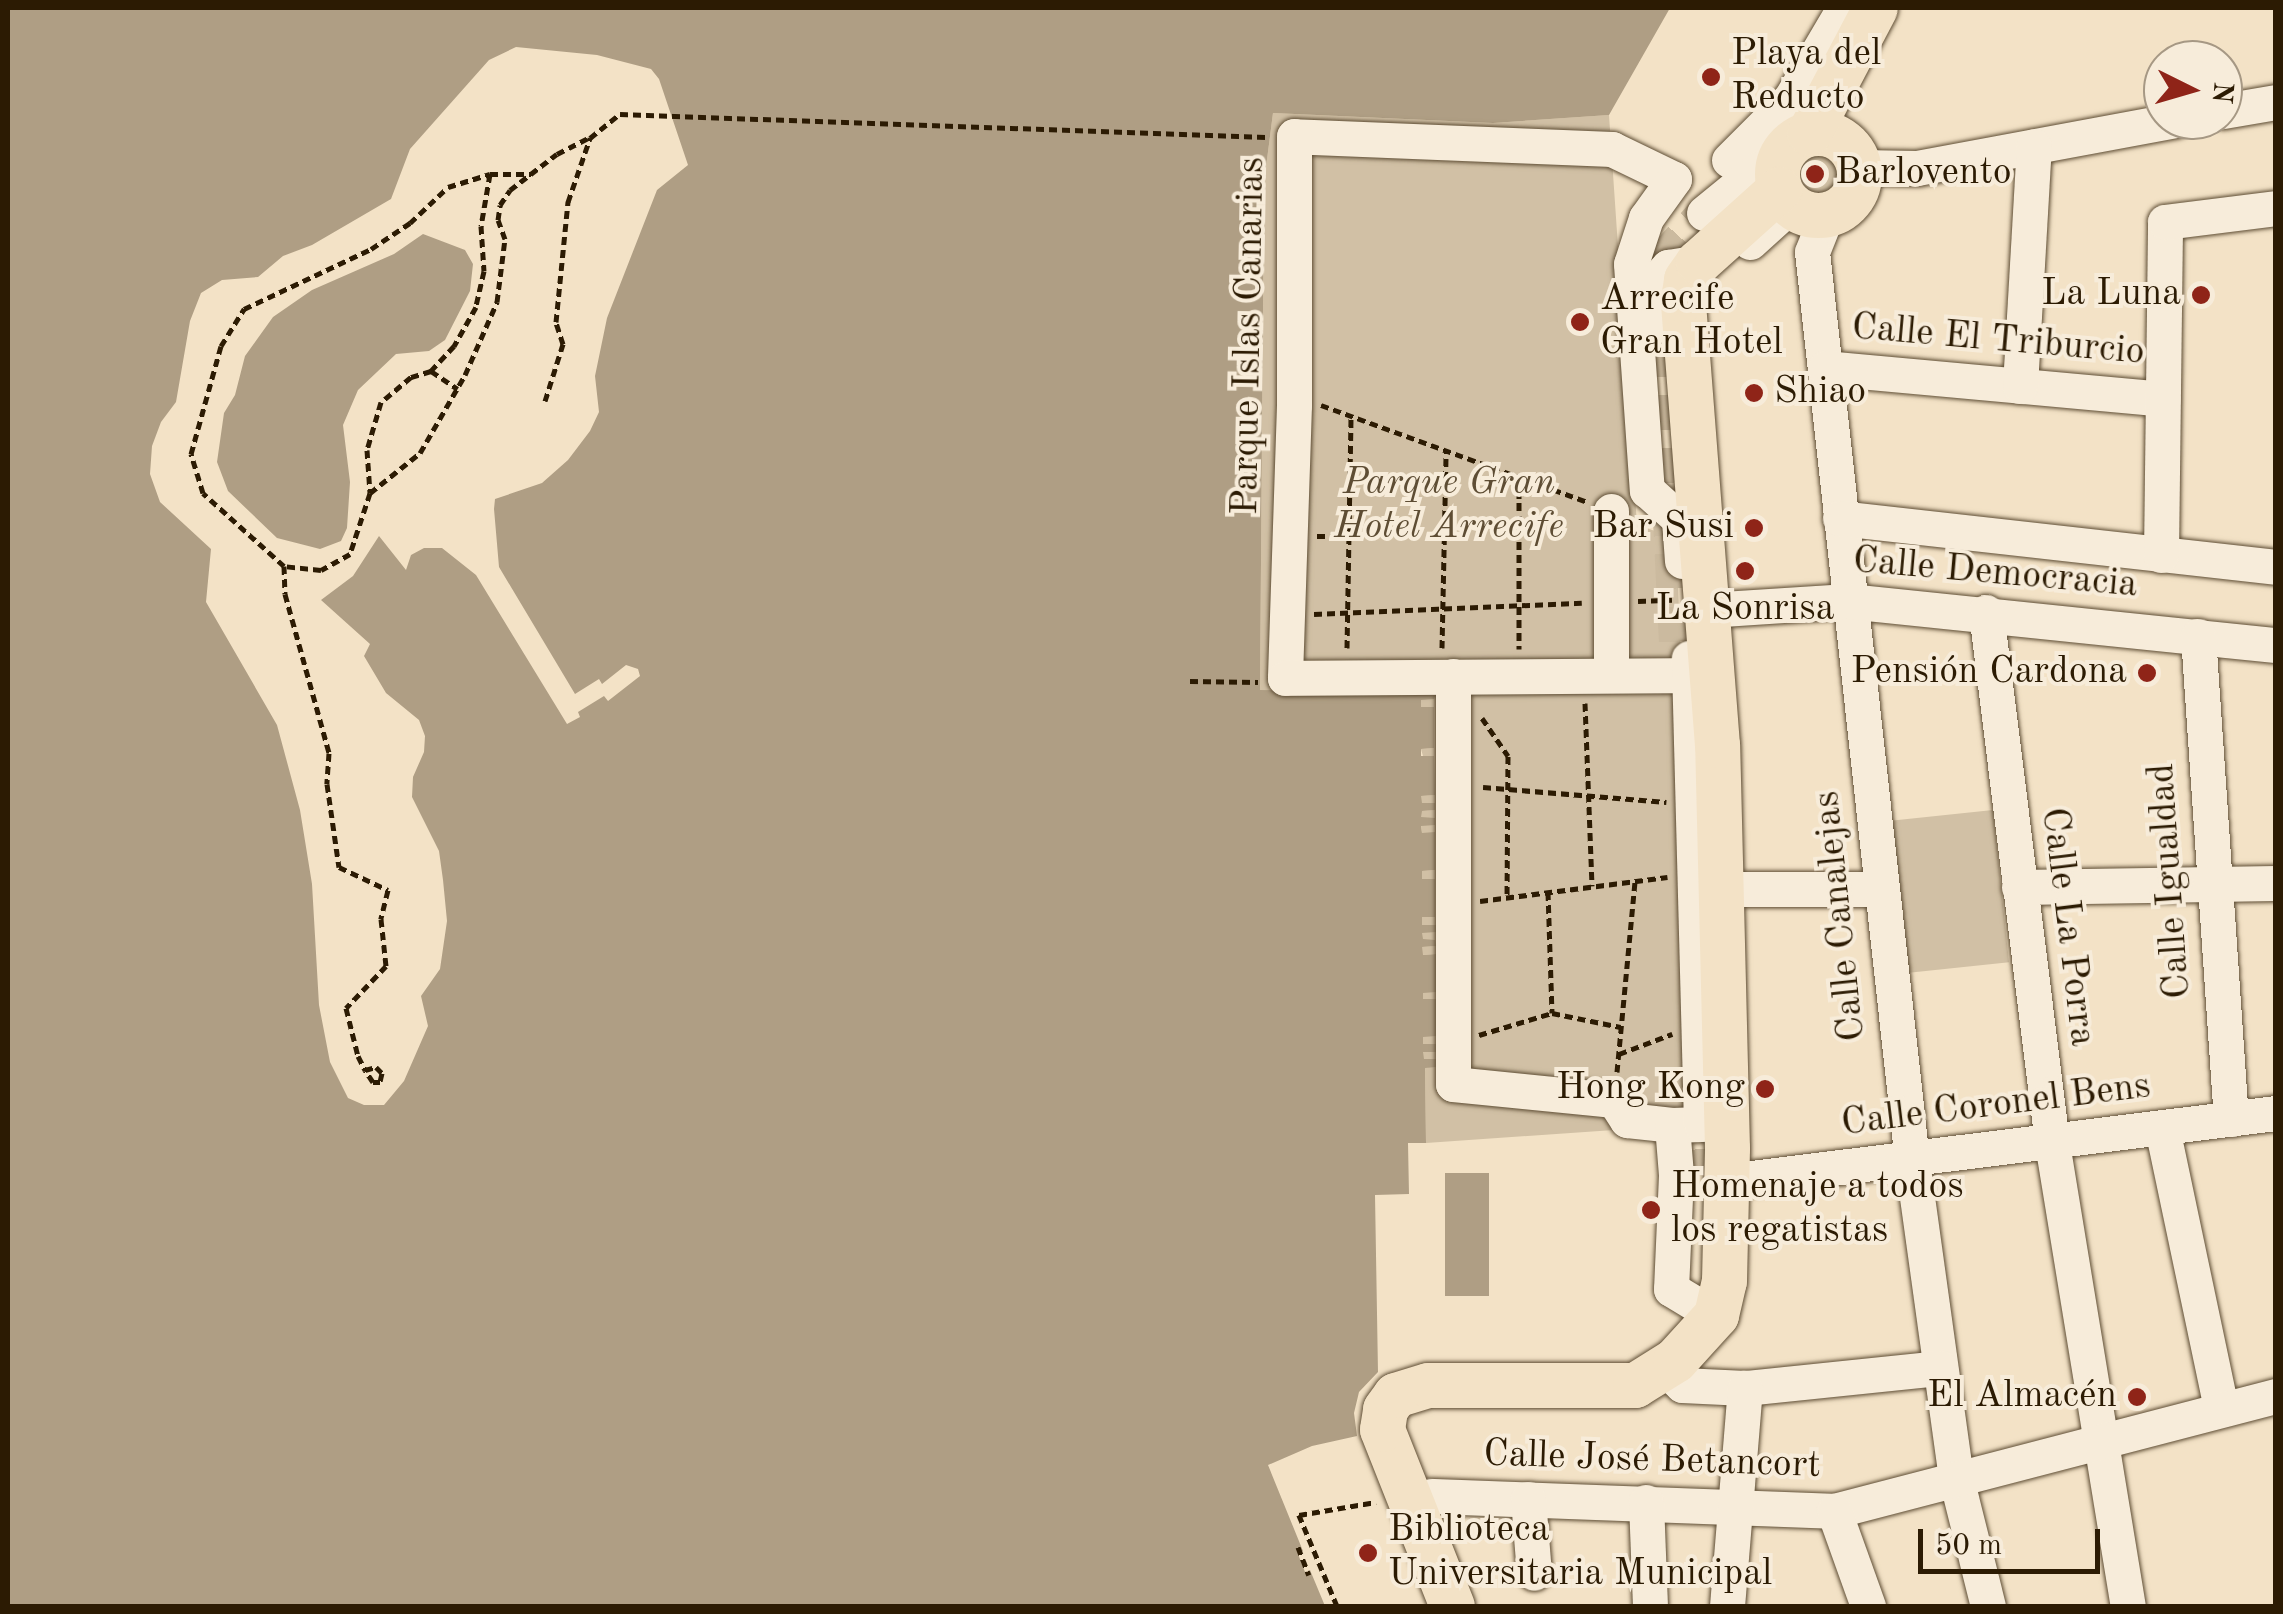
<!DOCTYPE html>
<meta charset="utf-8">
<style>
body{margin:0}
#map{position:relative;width:2283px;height:1614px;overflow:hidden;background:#f3e2c6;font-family:"Old Standard TT",serif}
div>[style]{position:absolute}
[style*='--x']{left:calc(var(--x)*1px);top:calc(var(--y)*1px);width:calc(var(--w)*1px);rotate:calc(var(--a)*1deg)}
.green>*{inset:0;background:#d1c0a5;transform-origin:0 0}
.round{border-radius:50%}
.water>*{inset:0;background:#af9e84;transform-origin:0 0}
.minor-tunnel>*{height:35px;margin-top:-17.5px;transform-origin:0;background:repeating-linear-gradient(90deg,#cbba9f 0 35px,transparent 0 53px)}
.path>*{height:5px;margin-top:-2.5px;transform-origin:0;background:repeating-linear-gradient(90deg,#2c1b03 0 8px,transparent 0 13px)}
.roads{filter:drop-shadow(0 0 2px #5e4d34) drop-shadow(0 0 2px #5e4d34)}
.minor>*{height:35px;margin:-17.5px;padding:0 17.5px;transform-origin:17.5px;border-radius:17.5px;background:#f7ecda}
.major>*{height:45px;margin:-22.5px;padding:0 22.5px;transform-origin:22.5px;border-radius:22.5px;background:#f3e2c6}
.major>.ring{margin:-22.5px;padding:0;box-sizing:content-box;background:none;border:45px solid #f3e2c6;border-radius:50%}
.dots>*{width:28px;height:28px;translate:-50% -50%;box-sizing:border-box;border:5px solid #f7ecda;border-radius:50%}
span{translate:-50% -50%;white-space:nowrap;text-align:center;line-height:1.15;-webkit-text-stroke:8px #f7ecda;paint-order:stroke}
.poi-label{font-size:38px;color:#2c1b03}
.left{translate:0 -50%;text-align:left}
.right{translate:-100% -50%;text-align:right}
.street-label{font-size:38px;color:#2c1b03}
.park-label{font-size:38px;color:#5e4d34;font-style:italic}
.frame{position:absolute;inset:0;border:10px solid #2c1b03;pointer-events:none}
.north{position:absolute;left:2143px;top:40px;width:100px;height:100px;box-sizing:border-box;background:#f7ecda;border:2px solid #a69884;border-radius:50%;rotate:95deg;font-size:28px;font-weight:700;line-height:40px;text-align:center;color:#2c1b03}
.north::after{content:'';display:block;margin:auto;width:35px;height:45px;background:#8f2418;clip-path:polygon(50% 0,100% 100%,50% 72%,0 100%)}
.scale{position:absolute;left:1918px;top:1529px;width:182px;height:45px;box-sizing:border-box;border:5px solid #2c1b03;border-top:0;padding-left:12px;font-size:30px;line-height:35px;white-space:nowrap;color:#2c1b03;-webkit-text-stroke:8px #f7ecda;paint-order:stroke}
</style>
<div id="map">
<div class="green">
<div style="clip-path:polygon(1273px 113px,1493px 123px,1609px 115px,1637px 525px,1676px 538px,1700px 1124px,1426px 1143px,1425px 1067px,1436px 1059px,1423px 1059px,1423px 1051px,1436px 1044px,1423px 1044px,1423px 1037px,1435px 999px,1423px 999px,1423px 992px,1435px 954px,1422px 955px,1422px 947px,1435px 946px,1422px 940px,1422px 932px,1435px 932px,1422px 925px,1422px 917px,1435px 916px,1435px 880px,1422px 879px,1422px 871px,1435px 870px,1435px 833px,1422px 833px,1421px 825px,1435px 824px,1434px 818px,1421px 818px,1421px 811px,1434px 810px,1435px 804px,1421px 803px,1421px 796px,1434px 795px,1421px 749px,1434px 748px,1434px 708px,1421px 707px,1421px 699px,1433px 699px,1260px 691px,1264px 183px)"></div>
<div class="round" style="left:1801px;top:154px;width:40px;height:40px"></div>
<div style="left:1993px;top:810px;width:153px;height:110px;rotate:84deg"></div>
</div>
<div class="water">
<div style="clip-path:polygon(evenodd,8px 8px,1670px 8px,1609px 115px,1493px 123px,1273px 113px,1264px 183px,1260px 690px,1435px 693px,1434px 699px,1421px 700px,1421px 707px,1434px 707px,1434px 748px,1421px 749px,1421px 756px,1434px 756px,1435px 795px,1421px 796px,1422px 803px,1435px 803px,1435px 810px,1422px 811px,1421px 817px,1435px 818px,1435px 825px,1421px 826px,1422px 833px,1435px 832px,1435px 870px,1422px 871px,1422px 879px,1435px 879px,1435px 917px,1422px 917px,1422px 925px,1436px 925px,1436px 932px,1422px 933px,1423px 939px,1435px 940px,1436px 946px,1422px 947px,1423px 955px,1436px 954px,1436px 992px,1423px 993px,1423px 999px,1436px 999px,1436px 1036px,1423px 1037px,1423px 1044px,1436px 1044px,1437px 1052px,1423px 1052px,1424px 1059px,1436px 1059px,1436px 1067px,1425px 1068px,1426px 1143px,1408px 1143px,1409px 1194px,1375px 1195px,1378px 1372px,1359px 1392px,1354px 1413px,1357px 1436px,1312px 1446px,1268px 1465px,1303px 1551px,1298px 1554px,1305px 1572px,1310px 1570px,1325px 1606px,8px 1606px,8px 8px,516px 47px,597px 55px,651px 69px,659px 79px,688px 165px,657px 190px,607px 318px,595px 376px,599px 412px,590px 431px,568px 460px,542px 483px,495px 499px,494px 509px,499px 567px,575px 694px,599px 679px,602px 684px,626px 665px,638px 669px,640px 676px,608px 701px,604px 696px,578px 712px,580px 717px,567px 724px,476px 575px,442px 548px,424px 548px,411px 555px,406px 570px,379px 536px,353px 576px,321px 600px,370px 644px,364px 656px,386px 693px,419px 720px,425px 736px,424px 752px,413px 777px,412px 797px,439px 851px,443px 880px,447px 921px,440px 969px,421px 996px,428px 1026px,404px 1081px,384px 1105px,364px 1105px,348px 1098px,330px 1062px,319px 1005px,312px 884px,300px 810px,277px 725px,206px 602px,211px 549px,160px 502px,150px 474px,152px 446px,161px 422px,176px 402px,190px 321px,201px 293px,222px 280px,258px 277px,283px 256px,312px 245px,391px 199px,410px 149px,489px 60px,516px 47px)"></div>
<div style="clip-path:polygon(423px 234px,465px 250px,473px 264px,470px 291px,445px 340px,429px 351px,396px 354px,358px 390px,343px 425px,350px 482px,347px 528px,341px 541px,320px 549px,277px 538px,228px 491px,217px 462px,224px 413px,235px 395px,245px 356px,273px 317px,312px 290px,394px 254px)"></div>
<div style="left:1445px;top:1173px;width:44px;height:123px"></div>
</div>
<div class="minor-tunnel">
<div style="--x:1679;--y:694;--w:431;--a:-92.8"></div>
<div style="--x:1658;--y:264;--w:69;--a:-48"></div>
<div style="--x:1695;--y:1096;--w:79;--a:89.3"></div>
</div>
<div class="path">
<div style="--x:490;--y:174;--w:53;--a:99.8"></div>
<div style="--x:481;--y:226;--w:45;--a:86.2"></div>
<div style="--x:484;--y:271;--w:37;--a:103"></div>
<div style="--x:476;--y:307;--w:45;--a:119.4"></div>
<div style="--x:454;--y:346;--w:34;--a:133"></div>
<div style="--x:431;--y:371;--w:21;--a:163"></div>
<div style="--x:411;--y:377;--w:39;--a:140"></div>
<div style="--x:381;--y:402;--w:50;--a:106.3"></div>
<div style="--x:367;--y:450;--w:43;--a:86"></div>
<div style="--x:370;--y:493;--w:64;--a:108.2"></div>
<div style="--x:350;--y:554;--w:33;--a:151"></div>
<div style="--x:321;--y:570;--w:37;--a:-174"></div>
<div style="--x:284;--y:566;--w:109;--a:-138"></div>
<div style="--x:203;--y:493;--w:41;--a:-107.1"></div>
<div style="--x:191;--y:454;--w:112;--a:-74.5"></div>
<div style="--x:221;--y:346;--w:44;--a:-58.1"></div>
<div style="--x:244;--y:309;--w:140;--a:-25.3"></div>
<div style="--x:371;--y:249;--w:47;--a:-33.7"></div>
<div style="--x:410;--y:223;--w:52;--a:-43.5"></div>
<div style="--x:448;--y:187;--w:44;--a:-17.2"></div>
<div style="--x:490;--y:174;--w:41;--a:0"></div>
<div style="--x:431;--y:371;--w:32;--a:34"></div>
<div style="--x:545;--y:401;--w:60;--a:-72.5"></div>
<div style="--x:563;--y:344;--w:23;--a:-108"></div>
<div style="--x:556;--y:322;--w:121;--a:-84.3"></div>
<div style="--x:568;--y:202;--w:68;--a:-71"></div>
<div style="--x:590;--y:138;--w:38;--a:-39"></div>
<div style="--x:620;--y:114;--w:646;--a:2.04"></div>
<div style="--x:1321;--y:405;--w:284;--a:20"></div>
<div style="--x:1519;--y:477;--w:172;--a:90"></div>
<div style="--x:370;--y:493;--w:64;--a:-38.7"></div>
<div style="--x:420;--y:453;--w:90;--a:-60"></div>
<div style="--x:465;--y:375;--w:80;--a:-66.3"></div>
<div style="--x:497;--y:302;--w:64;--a:-82.8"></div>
<div style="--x:505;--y:239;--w:20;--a:-110"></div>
<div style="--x:498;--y:220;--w:15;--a:-82"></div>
<div style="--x:500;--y:205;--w:18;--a:-56"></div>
<div style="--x:510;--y:190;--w:59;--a:-37.5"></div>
<div style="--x:557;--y:154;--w:34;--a:-27"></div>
<div style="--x:1317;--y:536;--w:32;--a:0"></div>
<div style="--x:284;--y:566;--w:28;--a:88"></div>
<div style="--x:285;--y:594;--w:165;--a:74.5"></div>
<div style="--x:329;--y:753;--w:31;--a:94"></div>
<div style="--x:327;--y:784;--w:84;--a:81.8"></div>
<div style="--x:339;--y:867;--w:54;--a:25.1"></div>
<div style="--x:388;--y:890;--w:30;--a:104"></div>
<div style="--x:381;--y:919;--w:47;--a:83.9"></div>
<div style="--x:386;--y:966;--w:58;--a:133.6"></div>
<div style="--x:346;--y:1008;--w:49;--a:76"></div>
<div style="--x:358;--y:1056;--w:16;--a:63"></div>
<div style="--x:365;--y:1070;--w:11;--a:-15"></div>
<div style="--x:376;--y:1067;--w:8;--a:45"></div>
<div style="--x:382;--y:1073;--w:9;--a:103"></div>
<div style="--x:380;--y:1082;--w:7;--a:180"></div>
<div style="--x:373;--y:1082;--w:14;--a:-124"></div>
<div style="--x:1638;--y:601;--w:34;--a:-2"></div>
<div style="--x:1314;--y:614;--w:268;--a:-2.4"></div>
<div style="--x:1347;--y:648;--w:232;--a:-89"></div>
<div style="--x:1442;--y:648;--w:197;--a:-88.8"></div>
<div style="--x:1190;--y:681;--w:68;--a:0.8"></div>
<div style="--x:1585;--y:703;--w:183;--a:87.8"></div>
<div style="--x:1482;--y:718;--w:46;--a:55.6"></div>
<div style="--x:1508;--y:756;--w:141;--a:90.4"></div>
<div style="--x:1483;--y:787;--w:184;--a:4.7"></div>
<div style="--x:1548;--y:892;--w:121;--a:88.1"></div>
<div style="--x:1480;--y:901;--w:189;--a:-7.3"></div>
<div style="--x:1479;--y:1035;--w:76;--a:-16.8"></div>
<div style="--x:1552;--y:1013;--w:70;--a:11.5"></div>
<div style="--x:1619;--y:1054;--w:57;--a:-20.7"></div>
<div style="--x:1617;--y:1072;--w:192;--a:-84.6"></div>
<div style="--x:1298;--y:1547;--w:30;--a:69"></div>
<div style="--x:1337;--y:1606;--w:99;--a:-112.7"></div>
<div style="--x:1299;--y:1515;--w:78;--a:-9.6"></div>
</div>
<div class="roads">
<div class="minor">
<div style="--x:2223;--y:111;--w:54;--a:-9.6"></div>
<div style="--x:1729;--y:160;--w:88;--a:-45"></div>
<div style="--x:1791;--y:98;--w:104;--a:-59.5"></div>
<div style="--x:1859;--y:167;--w:58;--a:1"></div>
<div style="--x:1917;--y:168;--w:263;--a:-10.5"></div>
<div style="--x:1674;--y:179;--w:69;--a:-154.2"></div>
<div style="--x:1612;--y:149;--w:318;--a:-177.7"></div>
<div style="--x:1294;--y:136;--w:269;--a:90"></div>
<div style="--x:1294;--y:405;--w:273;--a:91.9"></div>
<div style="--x:1285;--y:678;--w:406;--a:-0.4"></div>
<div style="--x:1674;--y:179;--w:48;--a:125.7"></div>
<div style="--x:1646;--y:218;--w:48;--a:108.1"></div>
<div style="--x:1631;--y:264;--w:227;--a:86"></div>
<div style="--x:1647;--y:490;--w:43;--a:42.2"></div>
<div style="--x:1679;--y:519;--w:42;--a:85.9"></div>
<div style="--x:1704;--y:213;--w:70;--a:-39.2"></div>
<div style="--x:1758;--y:169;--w:21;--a:-17"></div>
<div style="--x:1827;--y:214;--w:41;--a:111.5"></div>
<div style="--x:1812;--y:252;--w:914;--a:83.72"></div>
<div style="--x:1912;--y:1161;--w:320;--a:82.1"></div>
<div style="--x:1956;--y:1478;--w:132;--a:76"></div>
<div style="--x:1750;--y:242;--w:42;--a:-42.1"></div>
<div style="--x:1781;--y:214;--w:16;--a:-14"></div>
<div style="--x:1658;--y:325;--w:43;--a:-95.3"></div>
<div style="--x:1654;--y:282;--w:21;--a:-47"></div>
<div style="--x:1668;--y:267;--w:30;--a:-9"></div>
<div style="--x:1825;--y:368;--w:339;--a:5.2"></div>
<div style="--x:2020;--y:386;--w:240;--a:-86.7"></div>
<div style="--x:1840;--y:518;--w:439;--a:6.4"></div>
<div style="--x:2161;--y:555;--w:333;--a:-89.3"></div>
<div style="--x:2165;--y:222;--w:112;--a:-7.2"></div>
<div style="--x:1707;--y:610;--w:141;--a:-3.7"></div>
<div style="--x:1848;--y:601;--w:430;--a:5.9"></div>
<div style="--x:1986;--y:612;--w:535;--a:82.91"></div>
<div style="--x:2052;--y:1143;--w:469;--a:80.7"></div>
<div style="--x:2198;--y:636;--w:484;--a:86.1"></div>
<div style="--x:1611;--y:675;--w:164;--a:-90"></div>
<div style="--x:1453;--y:676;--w:408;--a:90"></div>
<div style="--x:1453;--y:1084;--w:162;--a:5.7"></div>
<div style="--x:1614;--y:1100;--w:24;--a:57"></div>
<div style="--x:1627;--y:1120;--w:45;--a:6.3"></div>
<div style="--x:1672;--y:1125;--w:50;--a:85.4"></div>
<div style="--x:1676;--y:1175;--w:114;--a:92.5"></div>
<div style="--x:1671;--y:1289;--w:29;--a:31"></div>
<div style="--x:2019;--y:887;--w:257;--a:-0.9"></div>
<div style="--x:1719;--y:889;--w:162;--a:0"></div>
<div style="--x:1672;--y:1125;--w:29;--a:-2"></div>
<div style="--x:1701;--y:1124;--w:466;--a:-91.5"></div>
<div style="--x:2162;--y:1128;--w:287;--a:78.1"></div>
<div style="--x:1727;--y:1181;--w:553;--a:-7.06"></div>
<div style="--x:1664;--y:1368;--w:25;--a:43"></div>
<div style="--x:1682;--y:1385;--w:63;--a:2.7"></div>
<div style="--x:1745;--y:1388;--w:196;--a:-5.9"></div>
<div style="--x:1431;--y:1496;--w:403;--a:2.1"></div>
<div style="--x:1834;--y:1511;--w:457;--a:-14.6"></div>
<div style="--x:1528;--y:1499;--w:74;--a:85.4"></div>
<div style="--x:1646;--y:1502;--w:104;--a:87.8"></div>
<div style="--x:1834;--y:1511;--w:101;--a:70.3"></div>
<div style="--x:1727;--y:1606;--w:219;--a:-85.3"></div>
</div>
<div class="major">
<div class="ring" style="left:1777px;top:133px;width:37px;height:37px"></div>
<div style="--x:1809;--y:133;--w:141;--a:-62.2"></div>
<div style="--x:1452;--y:1606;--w:190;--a:-111.6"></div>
<div style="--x:1382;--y:1429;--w:20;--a:-81"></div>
<div style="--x:1385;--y:1409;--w:17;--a:-54"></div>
<div style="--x:1395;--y:1395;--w:34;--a:-17"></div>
<div style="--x:1428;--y:1385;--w:207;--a:0"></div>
<div style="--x:1635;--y:1385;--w:47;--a:-32"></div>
<div style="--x:1675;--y:1360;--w:61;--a:-47.7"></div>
<div style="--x:1716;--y:1315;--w:35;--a:-77"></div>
<div style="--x:1724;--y:1281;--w:133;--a:-88.7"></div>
<div style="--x:1727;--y:1148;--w:403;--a:-91.4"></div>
<div style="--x:1717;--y:745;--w:447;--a:-94.4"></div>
<div style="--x:1683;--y:299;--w:20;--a:-81"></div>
<div style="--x:1686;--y:279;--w:21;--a:-55"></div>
<div style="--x:1698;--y:262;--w:109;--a:-42"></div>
</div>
</div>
<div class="dots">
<div style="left:1711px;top:77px;background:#8f2418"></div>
<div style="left:1815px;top:174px;background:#8f2418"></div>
<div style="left:2201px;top:295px;background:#8f2418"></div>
<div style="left:1580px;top:322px;background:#8f2418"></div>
<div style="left:1754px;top:393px;background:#8f2418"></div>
<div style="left:1754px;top:528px;background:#8f2418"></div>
<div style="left:1745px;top:571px;background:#8f2418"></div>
<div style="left:2147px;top:673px;background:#8f2418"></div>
<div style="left:1765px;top:1089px;background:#8f2418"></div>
<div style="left:1651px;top:1210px;background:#8f2418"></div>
<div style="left:2137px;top:1397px;background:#8f2418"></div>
<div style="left:1368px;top:1553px;background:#8f2418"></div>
</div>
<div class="poi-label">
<span class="left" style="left:1731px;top:77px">Playa del<br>Reducto</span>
<span class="left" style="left:1835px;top:174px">Barlovento</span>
<span class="right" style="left:2181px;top:295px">La Luna</span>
<span class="left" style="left:1600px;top:322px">Arrecife<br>Gran Hotel</span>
<span class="left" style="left:1774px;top:393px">Shiao</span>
<span class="right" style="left:1734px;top:528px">Bar Susi</span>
<span style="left:1745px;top:610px">La Sonrisa</span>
<span class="right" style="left:2127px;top:673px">Pensión Cardona</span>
<span class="right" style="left:1745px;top:1089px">Hong Kong</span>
<span class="left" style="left:1671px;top:1210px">Homenaje a todos<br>los regatistas</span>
<span class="right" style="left:2117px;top:1397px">El Almacén</span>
<span class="left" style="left:1388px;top:1553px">Biblioteca<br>Universitaria Municipal</span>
</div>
<div class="street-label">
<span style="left:1250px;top:336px;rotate:-89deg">Parque Islas Canarias</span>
<span style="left:1998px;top:341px;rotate:5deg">Calle El Triburcio</span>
<span style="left:1995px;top:574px;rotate:5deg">Calle Democracia</span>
<span style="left:2171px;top:881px;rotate:-94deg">Calle Igualdad</span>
<span style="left:1841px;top:916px;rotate:-96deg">Calle Canalejas</span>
<span style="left:2067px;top:927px;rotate:83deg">Calle La Porra</span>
<span style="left:1996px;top:1106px;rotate:-7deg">Calle Coronel Bens</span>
<span style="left:1652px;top:1461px;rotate:2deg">Calle José Betancort</span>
</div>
<div class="park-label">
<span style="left:1449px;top:506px">Parque Gran<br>Hotel Arrecife</span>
</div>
<div class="frame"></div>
<div class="north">N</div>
<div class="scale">50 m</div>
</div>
